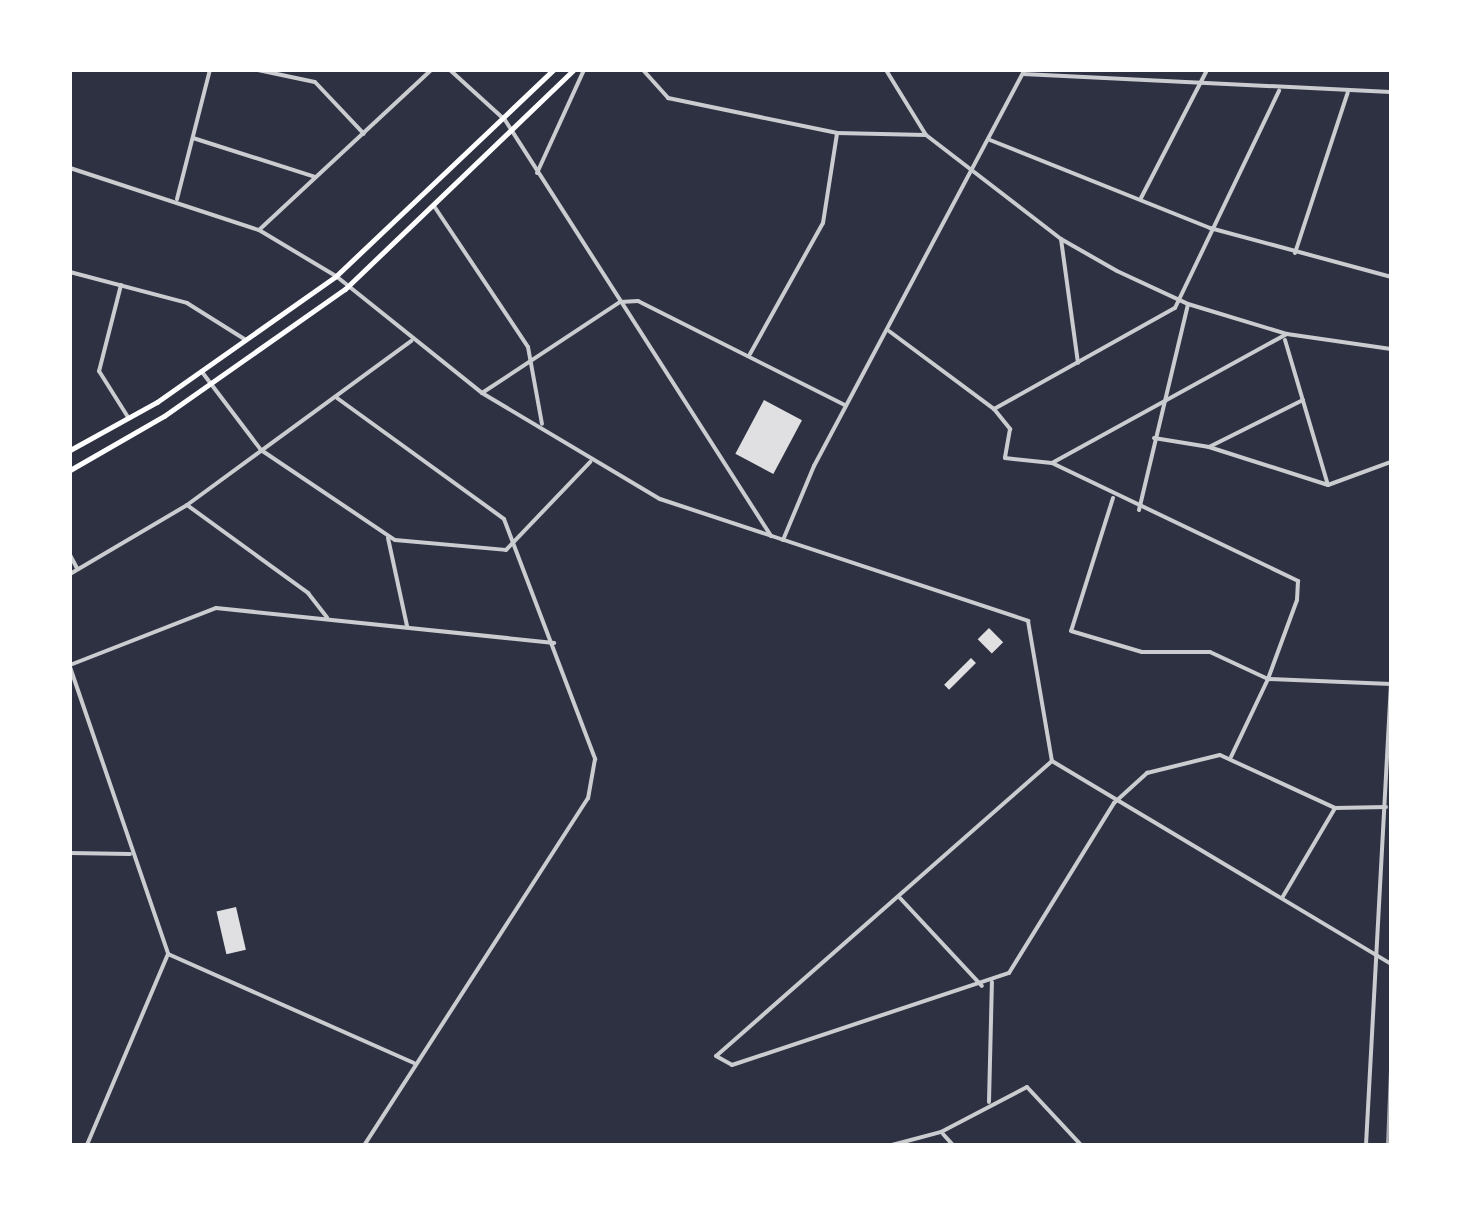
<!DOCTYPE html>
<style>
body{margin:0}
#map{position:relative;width:1461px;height:1215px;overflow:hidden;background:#2d3142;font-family:Raleway,sans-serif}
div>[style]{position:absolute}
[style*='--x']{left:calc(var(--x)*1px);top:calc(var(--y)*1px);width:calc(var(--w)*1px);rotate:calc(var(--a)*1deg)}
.building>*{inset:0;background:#e0e0e3;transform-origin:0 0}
.minor>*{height:4px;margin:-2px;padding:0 2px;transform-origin:2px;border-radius:2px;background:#caccd0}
.tertiary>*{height:4px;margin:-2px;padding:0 2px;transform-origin:2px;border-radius:2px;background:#caccd0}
.secondary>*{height:5px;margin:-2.5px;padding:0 2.5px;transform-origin:2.5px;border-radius:2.5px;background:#fff}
.rail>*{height:2.5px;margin:-1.25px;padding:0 1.25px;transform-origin:1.25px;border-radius:1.25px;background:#abadb3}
span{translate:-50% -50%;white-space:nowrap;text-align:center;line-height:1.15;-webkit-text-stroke:8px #fff;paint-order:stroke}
.frame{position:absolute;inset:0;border:72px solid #fff;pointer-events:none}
</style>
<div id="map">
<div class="building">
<div style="left:764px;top:400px;width:43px;height:61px;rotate:28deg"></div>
<div style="left:989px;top:628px;width:20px;height:16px;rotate:45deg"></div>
<div style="left:971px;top:658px;width:7px;height:38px;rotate:45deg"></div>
<div style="left:236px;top:907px;width:44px;height:20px;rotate:77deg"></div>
</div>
<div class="minor">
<div style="--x:258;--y:70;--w:58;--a:11.9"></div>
<div style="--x:315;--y:82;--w:71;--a:46.7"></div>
<div style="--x:450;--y:70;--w:74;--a:42.3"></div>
<div style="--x:505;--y:120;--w:494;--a:57.4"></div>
<div style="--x:643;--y:70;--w:38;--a:48"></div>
<div style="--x:668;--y:98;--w:173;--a:11.7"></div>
<div style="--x:837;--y:133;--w:89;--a:1.3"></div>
<div style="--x:886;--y:70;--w:76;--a:58.4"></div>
<div style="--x:926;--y:135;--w:170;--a:37.6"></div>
<div style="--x:1061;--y:239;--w:64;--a:29.7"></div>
<div style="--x:1117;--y:271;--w:78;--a:24.9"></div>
<div style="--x:1188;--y:304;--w:103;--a:16.9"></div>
<div style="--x:1287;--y:334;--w:105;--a:8.2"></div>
<div style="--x:1023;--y:74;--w:368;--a:2.8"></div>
<div style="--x:193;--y:138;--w:128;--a:17.7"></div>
<div style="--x:990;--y:140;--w:237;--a:21.8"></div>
<div style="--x:1210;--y:228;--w:188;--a:15.1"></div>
<div style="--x:70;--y:168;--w:199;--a:18.2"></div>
<div style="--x:259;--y:230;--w:90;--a:30.9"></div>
<div style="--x:336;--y:276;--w:187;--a:38.7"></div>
<div style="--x:482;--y:393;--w:207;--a:30.8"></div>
<div style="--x:660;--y:499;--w:388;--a:18.3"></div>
<div style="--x:1028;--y:621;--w:142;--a:80.3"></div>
<div style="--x:1052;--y:761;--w:395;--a:30.9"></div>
<div style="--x:537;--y:173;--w:113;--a:-65.5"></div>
<div style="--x:1141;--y:198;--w:144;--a:-62.7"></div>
<div style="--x:177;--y:199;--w:133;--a:-75.7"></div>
<div style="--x:434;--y:206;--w:169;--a:56.3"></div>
<div style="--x:528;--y:347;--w:78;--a:79.7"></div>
<div style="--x:259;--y:230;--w:235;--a:-42.9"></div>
<div style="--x:1061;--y:239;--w:125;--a:82.2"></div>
<div style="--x:1295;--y:253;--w:169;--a:-71.8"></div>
<div style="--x:70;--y:272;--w:121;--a:14.8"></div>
<div style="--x:187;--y:303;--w:70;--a:32.1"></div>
<div style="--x:121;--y:285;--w:89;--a:104.3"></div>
<div style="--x:99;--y:371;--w:54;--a:57.8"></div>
<div style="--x:889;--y:331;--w:131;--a:36.6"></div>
<div style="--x:994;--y:409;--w:26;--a:51"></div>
<div style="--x:1010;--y:429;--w:29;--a:100"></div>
<div style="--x:1005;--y:458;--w:47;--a:6.1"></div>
<div style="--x:1052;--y:463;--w:273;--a:25.6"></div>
<div style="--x:1298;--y:581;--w:19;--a:93"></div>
<div style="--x:1297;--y:600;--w:84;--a:110.2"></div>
<div style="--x:1268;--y:679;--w:86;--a:115.4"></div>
<div style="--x:1285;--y:340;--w:151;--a:73.5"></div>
<div style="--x:750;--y:354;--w:150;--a:-60.9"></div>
<div style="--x:823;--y:223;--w:90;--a:-81.1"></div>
<div style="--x:202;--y:372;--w:98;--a:52.9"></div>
<div style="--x:261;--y:450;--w:161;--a:33.9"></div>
<div style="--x:395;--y:540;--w:111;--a:5.1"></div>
<div style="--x:506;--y:550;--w:122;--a:-46.3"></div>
<div style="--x:482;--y:393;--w:165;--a:-33.4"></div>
<div style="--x:620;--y:302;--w:18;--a:-3"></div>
<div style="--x:638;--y:301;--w:232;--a:26.7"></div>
<div style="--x:337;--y:398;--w:206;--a:35.9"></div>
<div style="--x:504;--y:519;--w:257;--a:69.2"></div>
<div style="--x:595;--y:759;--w:40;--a:100"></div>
<div style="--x:588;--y:798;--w:413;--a:122.8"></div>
<div style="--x:994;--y:409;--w:207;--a:-29.2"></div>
<div style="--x:1175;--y:308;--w:241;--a:-64.4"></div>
<div style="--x:1154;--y:438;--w:56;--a:9.3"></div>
<div style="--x:1209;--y:447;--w:125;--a:17.7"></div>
<div style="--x:1328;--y:485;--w:67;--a:-20.1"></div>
<div style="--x:1209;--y:447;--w:105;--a:-26.6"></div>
<div style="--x:1052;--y:463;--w:268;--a:-28.8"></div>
<div style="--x:1113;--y:498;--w:139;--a:107.5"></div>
<div style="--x:1071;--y:631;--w:74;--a:16.5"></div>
<div style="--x:1142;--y:652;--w:68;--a:0"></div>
<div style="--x:1210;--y:652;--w:64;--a:25"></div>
<div style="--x:1268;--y:679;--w:123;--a:2.3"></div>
<div style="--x:187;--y:505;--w:150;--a:36"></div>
<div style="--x:308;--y:593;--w:31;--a:52"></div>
<div style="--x:1139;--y:510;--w:211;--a:-76.6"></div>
<div style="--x:388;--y:538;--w:90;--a:77.8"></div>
<div style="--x:783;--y:540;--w:80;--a:-67.3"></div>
<div style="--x:814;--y:466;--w:449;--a:-62"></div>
<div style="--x:70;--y:555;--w:15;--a:62"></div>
<div style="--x:70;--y:574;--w:136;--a:-30.5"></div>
<div style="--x:187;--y:505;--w:278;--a:-36.2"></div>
<div style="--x:70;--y:665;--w:157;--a:-21.3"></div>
<div style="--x:216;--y:608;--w:340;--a:5.9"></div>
<div style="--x:70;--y:667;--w:303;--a:71.1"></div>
<div style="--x:168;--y:954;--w:207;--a:113"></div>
<div style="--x:1052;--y:761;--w:447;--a:138.7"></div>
<div style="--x:716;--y:1056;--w:18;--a:29"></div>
<div style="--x:732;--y:1065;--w:292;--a:-18.4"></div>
<div style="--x:1009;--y:973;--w:200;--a:-58.3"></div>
<div style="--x:1114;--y:803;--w:45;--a:-42.3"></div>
<div style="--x:1147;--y:773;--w:75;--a:-13.9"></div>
<div style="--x:1220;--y:755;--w:127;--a:24.7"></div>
<div style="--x:1335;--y:808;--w:51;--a:-1.1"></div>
<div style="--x:70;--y:853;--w:60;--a:1"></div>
<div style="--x:900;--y:898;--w:120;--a:47"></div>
<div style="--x:1282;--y:898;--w:104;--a:-59.5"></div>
<div style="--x:168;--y:954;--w:269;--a:23.9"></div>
<div style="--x:989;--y:1102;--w:120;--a:-88.6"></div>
<div style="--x:943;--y:1134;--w:15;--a:48"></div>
<div style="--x:892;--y:1145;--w:51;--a:-14.9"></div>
<div style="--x:941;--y:1132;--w:97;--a:-27.6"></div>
<div style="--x:1027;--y:1087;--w:79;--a:47"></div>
<div style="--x:1366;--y:1145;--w:464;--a:-86.9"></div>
</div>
<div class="tertiary">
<div style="--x:70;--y:72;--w:2;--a:-90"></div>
</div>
<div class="secondary">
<div style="--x:70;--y:450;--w:99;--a:-28.9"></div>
<div style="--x:157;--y:402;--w:219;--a:-35.1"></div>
<div style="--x:336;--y:276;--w:299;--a:-43.5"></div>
<div style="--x:70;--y:470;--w:108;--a:-29.9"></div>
<div style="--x:164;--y:416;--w:221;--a:-35.1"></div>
<div style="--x:345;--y:289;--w:316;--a:-43.8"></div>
</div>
<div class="rail">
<div style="--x:1387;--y:1145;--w:98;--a:-87.7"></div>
</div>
<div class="frame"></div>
</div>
